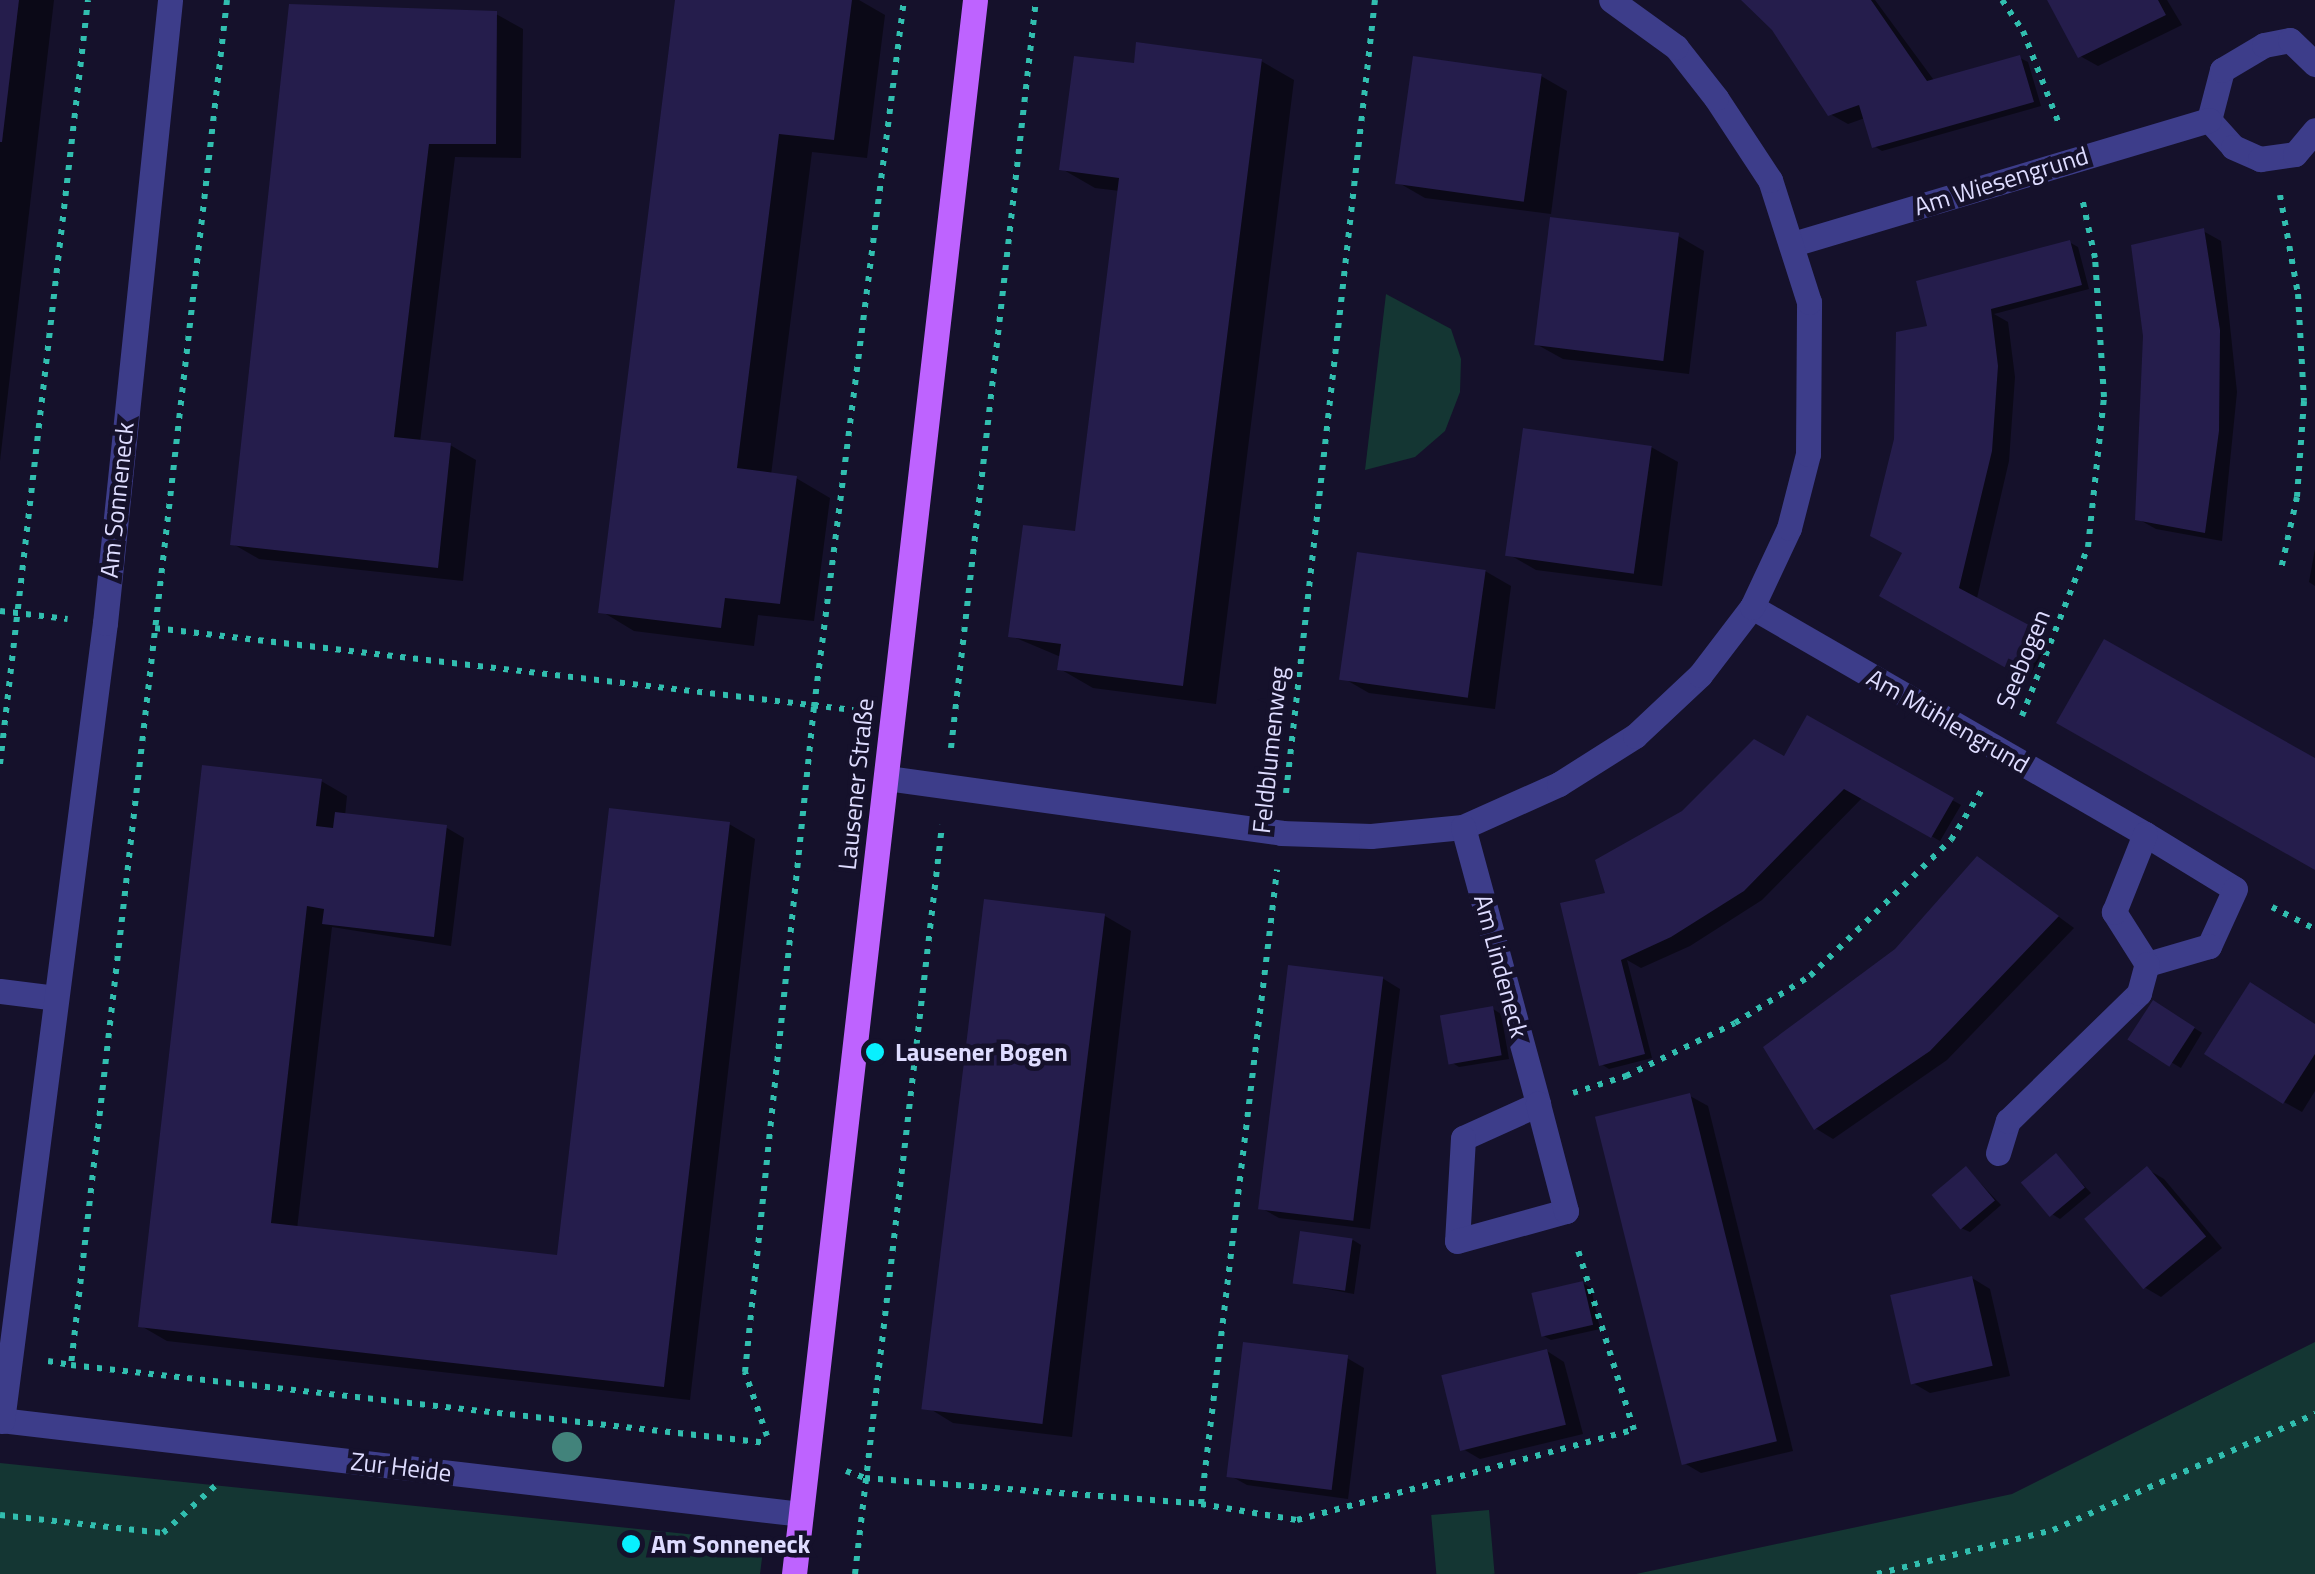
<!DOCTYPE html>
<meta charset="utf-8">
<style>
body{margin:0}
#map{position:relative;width:2315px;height:1574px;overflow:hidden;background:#15112b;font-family:"Titillium Web",sans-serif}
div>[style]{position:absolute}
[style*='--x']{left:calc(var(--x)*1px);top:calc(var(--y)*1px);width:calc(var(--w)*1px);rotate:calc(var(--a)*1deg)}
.green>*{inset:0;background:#143633;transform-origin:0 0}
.shadow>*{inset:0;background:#0007;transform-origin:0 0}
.building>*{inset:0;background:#251d4c;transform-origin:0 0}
.path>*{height:6px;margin-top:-3px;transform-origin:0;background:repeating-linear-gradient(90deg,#31beaf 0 5px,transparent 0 13px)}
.minor>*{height:25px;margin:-12.5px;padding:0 12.5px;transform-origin:12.5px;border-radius:12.5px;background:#3d3d8a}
.major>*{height:25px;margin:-12.5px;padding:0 12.5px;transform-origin:12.5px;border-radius:12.5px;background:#be63ff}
.trees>*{width:30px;height:30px;margin:-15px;border-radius:50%;background:#42837b}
.dots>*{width:28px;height:28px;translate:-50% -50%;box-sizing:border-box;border:5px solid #15112b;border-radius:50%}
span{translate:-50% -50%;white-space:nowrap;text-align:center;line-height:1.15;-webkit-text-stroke:9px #15112b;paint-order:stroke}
.street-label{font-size:25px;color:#dedcff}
.poi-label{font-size:25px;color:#dedcff;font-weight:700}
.left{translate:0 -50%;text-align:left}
</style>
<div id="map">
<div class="green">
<div style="clip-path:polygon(1386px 294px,1451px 329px,1461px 359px,1460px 392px,1445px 431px,1415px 457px,1365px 470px)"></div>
<div style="clip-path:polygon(2315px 1342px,2315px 1574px,1636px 1574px,2012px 1494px)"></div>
<div style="clip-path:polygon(0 1463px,764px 1542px,760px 1574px,0 1574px)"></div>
<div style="left:1489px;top:1510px;width:64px;height:58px;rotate:85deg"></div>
</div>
<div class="shadow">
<div style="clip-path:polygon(0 0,54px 0,0 461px)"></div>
<div style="clip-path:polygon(678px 0,859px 0,885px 15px,867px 158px,812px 152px,771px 475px,796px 478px,830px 498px,814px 621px,758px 615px,754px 646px,634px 631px,601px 611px)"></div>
<div style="clip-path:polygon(1745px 0,1875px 0,1936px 83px,2020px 58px,2028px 62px,2041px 106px,1882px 151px,1874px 146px,1865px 118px,1848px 124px,1830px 114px,1774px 29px)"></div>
<div style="clip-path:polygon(2050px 0,2167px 0,2182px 25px,2098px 66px,2080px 56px)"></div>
<div style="clip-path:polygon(291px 6px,496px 14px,523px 29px,521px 158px,455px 157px,420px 442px,450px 445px,476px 460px,463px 581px,259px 559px,233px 544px)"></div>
<div style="clip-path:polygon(1261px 61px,1294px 80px,1216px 704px,1093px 688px,1060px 669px,1061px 657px,1011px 636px,1077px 534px,1120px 191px,1095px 188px,1062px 169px,1136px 66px)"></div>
<div style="clip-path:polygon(1541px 76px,1567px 91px,1551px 214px,1425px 198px,1399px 183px)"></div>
<div style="clip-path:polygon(2203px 231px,2221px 241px,2237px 392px,2222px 541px,2156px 529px,2138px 519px)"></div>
<div style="clip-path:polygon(1678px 236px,1704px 251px,1689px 374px,1563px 359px,1536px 344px)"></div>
<div style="clip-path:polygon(2069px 242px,2078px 247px,2089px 289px,1994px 314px,2008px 322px,2015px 377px,2009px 461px,1977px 598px,2050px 640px,2029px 678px,1882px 595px,1905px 554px,1930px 326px)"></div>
<div style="clip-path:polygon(1651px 447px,1678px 462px,1662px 586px,1536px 570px,1510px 555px)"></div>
<div style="clip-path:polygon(2315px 549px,2315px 586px,2309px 582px)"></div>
<div style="clip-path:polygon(1485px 571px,1511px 586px,1495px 709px,1369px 693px,1343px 678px)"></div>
<div style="clip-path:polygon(1808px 718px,1961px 805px,1940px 841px,1863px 797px,1762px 900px,1690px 946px,1641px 968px,1627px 960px,1652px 1058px,1609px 1069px,1601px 1064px,1607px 895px,1785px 759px)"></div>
<div style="clip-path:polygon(321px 781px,347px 796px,345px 816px,447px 828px,464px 838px,451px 946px,332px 927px,297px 1229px,560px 1258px,729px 824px,755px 839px,690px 1400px,167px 1341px,141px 1326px)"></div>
<div style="clip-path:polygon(1995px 870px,2074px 928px,1947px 1060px,1833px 1139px,1815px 1128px,1896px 951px)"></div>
<div style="clip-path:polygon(986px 902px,1105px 916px,1131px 931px,1072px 1437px,953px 1423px,927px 1407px)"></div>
<div style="clip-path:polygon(1382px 978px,1400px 989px,1370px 1229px,1279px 1218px,1261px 1208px)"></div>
<div style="left:2154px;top:1004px;width:56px;height:41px;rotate:31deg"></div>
<div style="clip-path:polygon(1493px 1009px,1501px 1014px,1509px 1059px,1459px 1067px,1451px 1062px)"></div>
<div style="clip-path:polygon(2315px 1026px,2315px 1091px,2302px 1112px,2284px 1102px)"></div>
<div style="clip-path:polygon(1690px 1096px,1708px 1106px,1793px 1451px,1701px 1473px,1684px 1463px)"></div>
<div style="clip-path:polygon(2056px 1156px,2091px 1193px,2060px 1219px,2052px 1214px)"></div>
<div style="clip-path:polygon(1967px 1169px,2001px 1205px,1970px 1232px,1961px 1228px)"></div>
<div style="clip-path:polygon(2147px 1169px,2164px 1179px,2222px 1248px,2161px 1297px,2144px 1287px)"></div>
<div style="clip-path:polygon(1353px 1240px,1361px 1245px,1354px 1294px,1295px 1283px)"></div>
<div style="clip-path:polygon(1972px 1278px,1990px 1289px,2010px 1376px,1930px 1393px,1913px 1383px)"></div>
<div style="clip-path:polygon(1583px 1283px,1591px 1288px,1600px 1329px,1551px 1340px,1542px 1335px)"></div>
<div style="clip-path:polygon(1547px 1351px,1564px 1362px,1583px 1434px,1480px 1459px,1463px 1449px)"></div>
<div style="clip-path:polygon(1347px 1358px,1364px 1368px,1348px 1499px,1247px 1485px,1229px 1475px)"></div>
</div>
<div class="building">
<div style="clip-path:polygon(0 0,19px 0,2px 142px,0 142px)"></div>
<div style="clip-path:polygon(675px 0,852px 0,834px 140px,779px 134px,737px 468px,797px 476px,780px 604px,725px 598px,721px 628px,598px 613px)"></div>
<div style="clip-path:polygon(1741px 0,1871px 0,1927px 81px,2020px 55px,2034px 102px,1872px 148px,1859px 105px,1828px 116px,1772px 30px)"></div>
<div style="clip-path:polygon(2047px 0,2158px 0,2166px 15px,2078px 58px)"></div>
<div style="clip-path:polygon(289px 4px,497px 11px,496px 144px,429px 144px,394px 437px,451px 443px,438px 568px,230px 545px)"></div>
<div style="clip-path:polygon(1136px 42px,1262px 59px,1183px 686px,1057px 670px,1061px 644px,1008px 637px,1023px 525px,1075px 531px,1119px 178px,1059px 170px,1074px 56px,1134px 63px)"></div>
<div style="left:1413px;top:56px;width:130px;height:129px;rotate:8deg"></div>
<div style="left:1550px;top:217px;width:130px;height:129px;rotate:7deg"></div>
<div style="clip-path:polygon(2204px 228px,2220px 330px,2219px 431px,2205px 533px,2135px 520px,2143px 336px,2131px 245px)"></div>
<div style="clip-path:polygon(2070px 240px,2082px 285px,1991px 309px,1998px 366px,1992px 451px,1959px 588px,2044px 633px,2020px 676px,1879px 596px,1902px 553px,1870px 536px,1894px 439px,1896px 332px,1927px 326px,1916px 281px)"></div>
<div style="left:1523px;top:428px;width:130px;height:129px;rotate:8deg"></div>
<div style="left:1357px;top:552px;width:130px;height:129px;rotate:8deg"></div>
<div style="clip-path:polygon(2104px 639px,2315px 758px,2315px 870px,2056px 723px)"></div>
<div style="clip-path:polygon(1807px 715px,1954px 798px,1931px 838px,1844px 789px,1744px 891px,1671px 937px,1621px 960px,1645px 1054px,1599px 1066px,1560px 903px,1605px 893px,1595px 860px,1682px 811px,1754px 739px,1784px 756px)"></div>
<div style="clip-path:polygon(202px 765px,322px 779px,316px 826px,333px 828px,335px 812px,447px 825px,434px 937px,322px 924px,324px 909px,307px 906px,271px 1223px,557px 1255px,609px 808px,730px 822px,664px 1387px,138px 1327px)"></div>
<div style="clip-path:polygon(1977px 856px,2059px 916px,1930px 1051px,1814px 1130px,1763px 1047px,1895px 949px)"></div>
<div style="left:984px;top:899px;width:122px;height:514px;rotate:7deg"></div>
<div style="left:1288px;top:965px;width:96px;height:246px;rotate:7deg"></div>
<div style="clip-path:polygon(2250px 982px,2315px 1024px,2315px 1054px,2283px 1104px,2204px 1054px)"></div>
<div style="left:2153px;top:1000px;width:50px;height:47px;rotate:33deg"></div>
<div style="left:1493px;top:1006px;width:50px;height:54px;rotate:80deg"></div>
<div style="left:1690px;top:1093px;width:359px;height:98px;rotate:76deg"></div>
<div style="left:2056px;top:1153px;width:45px;height:46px;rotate:50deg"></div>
<div style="left:1966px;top:1166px;width:45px;height:45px;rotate:50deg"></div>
<div style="left:2147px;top:1166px;width:92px;height:82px;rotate:50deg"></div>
<div style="left:1300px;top:1231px;width:53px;height:53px;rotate:8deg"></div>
<div style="left:1972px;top:1276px;width:92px;height:84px;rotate:77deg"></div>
<div style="left:1583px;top:1281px;width:45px;height:53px;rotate:77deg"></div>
<div style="left:1243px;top:1342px;width:106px;height:136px;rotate:7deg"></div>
<div style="left:1547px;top:1349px;width:78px;height:109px;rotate:76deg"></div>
</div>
<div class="path">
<div style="--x:227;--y:0;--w:1374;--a:96.52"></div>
<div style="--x:71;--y:1365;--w:701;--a:6.39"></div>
<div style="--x:2002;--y:0;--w:37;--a:56"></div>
<div style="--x:2023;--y:31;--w:100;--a:68.8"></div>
<div style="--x:2280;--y:195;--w:101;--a:79.7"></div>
<div style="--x:2298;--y:294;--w:107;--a:86.8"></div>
<div style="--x:2304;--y:401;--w:96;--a:94.2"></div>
<div style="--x:2297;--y:497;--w:74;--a:102.5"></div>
<div style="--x:0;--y:611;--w:68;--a:6.7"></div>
<div style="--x:155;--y:628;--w:703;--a:6.7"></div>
<div style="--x:2022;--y:716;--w:181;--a:-68.7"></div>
<div style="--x:2088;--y:547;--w:151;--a:-83.9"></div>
<div style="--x:2104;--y:397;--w:139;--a:-93.7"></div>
<div style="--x:2095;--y:258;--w:61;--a:-102.2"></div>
<div style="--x:951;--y:748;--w:753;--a:-83.52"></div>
<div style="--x:0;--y:764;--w:769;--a:-83.43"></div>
<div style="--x:1286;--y:793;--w:798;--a:-83.6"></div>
<div style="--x:2272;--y:907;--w:48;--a:27.1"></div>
<div style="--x:1573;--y:1093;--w:56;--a:-17.8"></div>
<div style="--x:1626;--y:1076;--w:121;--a:-25.9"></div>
<div style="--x:1735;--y:1023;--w:89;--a:-32.1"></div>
<div style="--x:1810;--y:976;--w:196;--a:-44"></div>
<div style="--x:1951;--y:840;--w:61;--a:-58.4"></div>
<div style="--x:48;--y:1361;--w:23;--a:10"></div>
<div style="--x:767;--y:1436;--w:68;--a:-109"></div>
<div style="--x:745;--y:1372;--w:669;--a:-84.08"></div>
<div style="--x:814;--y:707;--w:713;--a:-82.75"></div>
<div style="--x:846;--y:1471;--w:20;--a:20"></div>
<div style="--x:865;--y:1478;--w:337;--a:4.4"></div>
<div style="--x:1201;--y:1504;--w:97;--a:9.5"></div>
<div style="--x:1297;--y:1520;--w:349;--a:-15"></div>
<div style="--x:1634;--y:1430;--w:189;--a:-107.3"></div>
<div style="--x:1201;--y:1504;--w:639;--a:-83.16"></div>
<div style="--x:0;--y:1515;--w:164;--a:6.3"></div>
<div style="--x:163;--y:1533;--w:70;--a:-42.1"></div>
<div style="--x:855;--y:1574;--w:754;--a:-83.37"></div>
<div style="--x:1877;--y:1574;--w:181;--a:-14"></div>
<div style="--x:2053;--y:1530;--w:287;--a:-23.9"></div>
</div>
<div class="minor">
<div style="--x:2209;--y:120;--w:52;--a:-75.4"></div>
<div style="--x:2222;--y:70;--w:49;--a:-30.8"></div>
<div style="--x:2264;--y:45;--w:26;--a:-11"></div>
<div style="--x:2290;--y:40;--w:35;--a:44"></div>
<div style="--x:2209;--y:120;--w:36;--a:48"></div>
<div style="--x:2233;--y:147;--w:30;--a:24"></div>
<div style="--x:2260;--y:159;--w:35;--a:-8"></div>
<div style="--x:2295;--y:154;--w:31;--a:-50"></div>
<div style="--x:1793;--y:244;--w:434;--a:-16.6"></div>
<div style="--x:1752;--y:607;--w:454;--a:30"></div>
<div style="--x:2145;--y:834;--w:105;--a:31.4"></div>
<div style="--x:2235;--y:889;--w:63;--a:114.5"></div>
<div style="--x:2209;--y:946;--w:65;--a:163.8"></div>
<div style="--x:2147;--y:964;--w:62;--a:-122.4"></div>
<div style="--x:2114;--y:912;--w:84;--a:-68.3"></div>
<div style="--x:887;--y:778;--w:398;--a:7.9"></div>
<div style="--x:1281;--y:833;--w:90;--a:1.9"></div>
<div style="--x:1371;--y:836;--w:92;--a:-5.6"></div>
<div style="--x:1463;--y:827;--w:105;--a:-24.1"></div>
<div style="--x:1559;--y:784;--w:90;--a:-32.3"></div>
<div style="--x:1635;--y:736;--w:89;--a:-43.2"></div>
<div style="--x:1700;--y:675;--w:86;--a:-52.6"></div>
<div style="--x:1752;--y:607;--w:87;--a:-64.9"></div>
<div style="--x:1789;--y:528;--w:76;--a:-75.6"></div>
<div style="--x:1808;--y:454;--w:152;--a:-89.6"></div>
<div style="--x:1809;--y:302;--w:128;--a:-107.7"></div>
<div style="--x:1770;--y:180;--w:98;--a:-123.4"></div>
<div style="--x:1716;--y:98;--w:65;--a:-128.1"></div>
<div style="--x:1676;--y:47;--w:80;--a:-144.1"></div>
<div style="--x:1463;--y:827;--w:287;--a:74.8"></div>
<div style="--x:1538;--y:1104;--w:82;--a:155.6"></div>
<div style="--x:1463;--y:1138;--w:103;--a:93.3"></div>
<div style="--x:1457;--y:1241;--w:113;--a:-15.4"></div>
<div style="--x:1566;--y:1211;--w:111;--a:-104.7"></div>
<div style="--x:0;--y:991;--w:56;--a:7.1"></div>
<div style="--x:1998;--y:1153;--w:34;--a:-73"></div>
<div style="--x:2008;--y:1121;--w:183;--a:-44.3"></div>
<div style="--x:2139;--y:993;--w:30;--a:-75"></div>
<div style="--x:0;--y:1420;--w:806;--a:6.69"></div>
<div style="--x:2;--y:1421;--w:805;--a:-82.65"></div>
<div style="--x:105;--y:623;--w:626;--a:-84.04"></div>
</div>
<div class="major">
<div style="--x:794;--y:1574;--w:1584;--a:-83.44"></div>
</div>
<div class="trees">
<div style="left:567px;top:1447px"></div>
</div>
<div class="dots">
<div style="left:875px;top:1052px;background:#08f0fe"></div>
<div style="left:631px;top:1544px;background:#08f0fe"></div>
</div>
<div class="street-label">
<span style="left:2001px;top:181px;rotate:-17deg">Am Wiesengrund</span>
<span style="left:117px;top:500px;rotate:-84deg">Am Sonneneck</span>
<span style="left:2023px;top:659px;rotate:-68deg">Seebogen</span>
<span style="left:1948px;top:721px;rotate:30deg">Am Mühlengrund</span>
<span style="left:1270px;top:750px;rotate:-84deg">Feldblumenweg</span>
<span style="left:856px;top:784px;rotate:-84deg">Lausener Straße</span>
<span style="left:1501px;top:966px;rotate:75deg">Am Lindeneck</span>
<span style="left:401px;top:1467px;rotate:7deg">Zur Heide</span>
</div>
<div class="poi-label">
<span class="left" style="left:895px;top:1052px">Lausener Bogen</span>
<span class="left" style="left:651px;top:1544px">Am Sonneneck</span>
</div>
</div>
